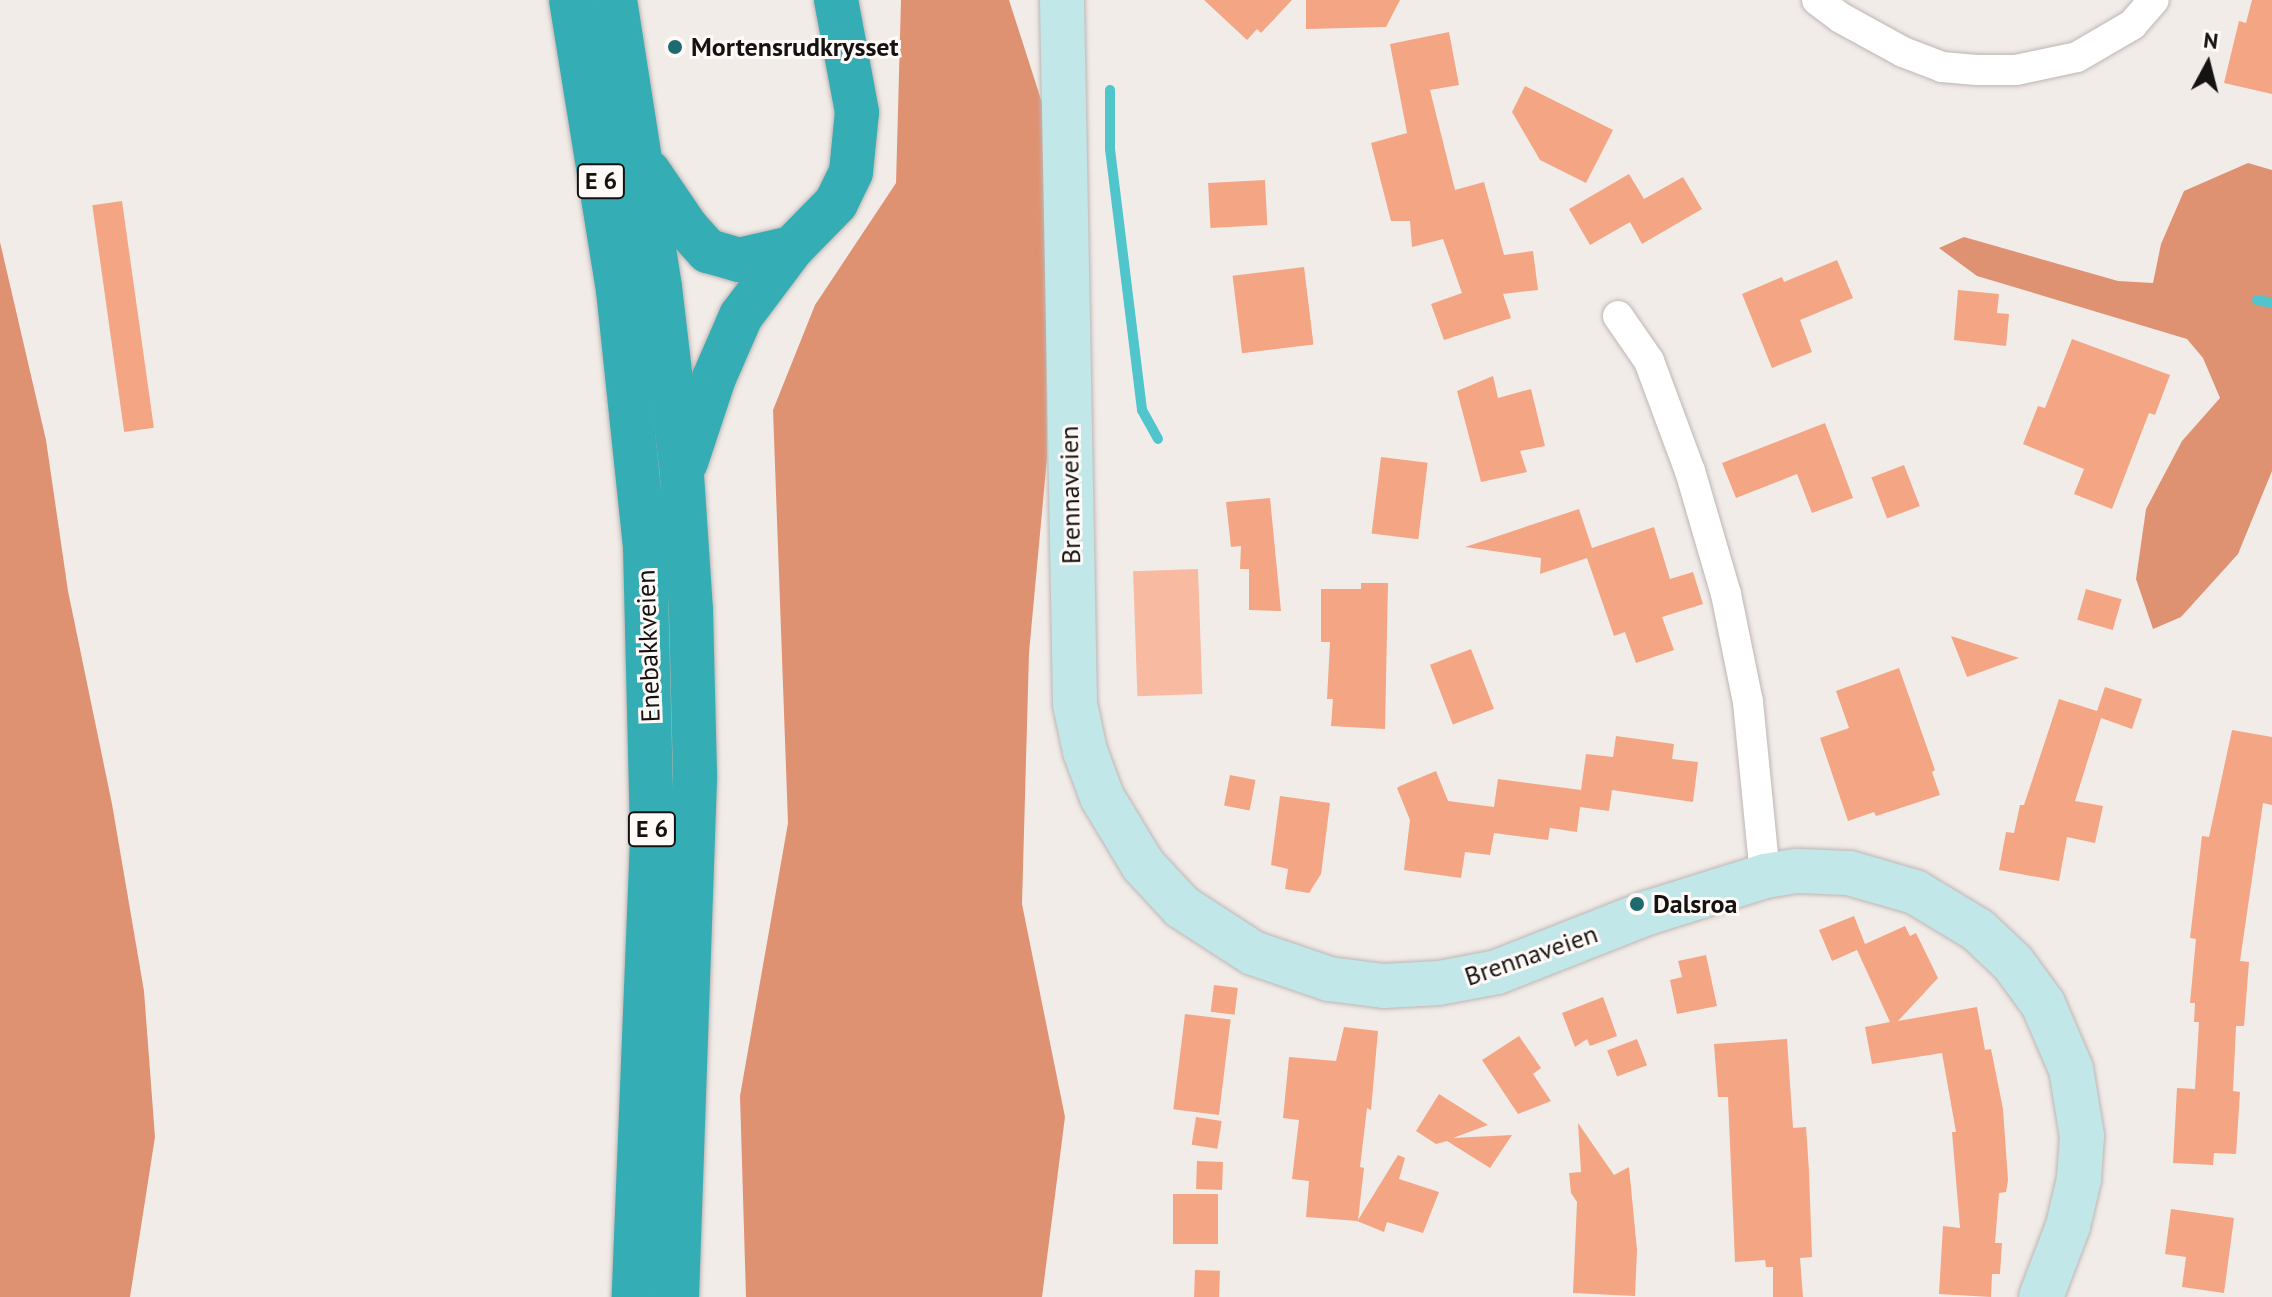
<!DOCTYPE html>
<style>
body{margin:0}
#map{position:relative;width:2272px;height:1297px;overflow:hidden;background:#f2ece9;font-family:"PT Sans",sans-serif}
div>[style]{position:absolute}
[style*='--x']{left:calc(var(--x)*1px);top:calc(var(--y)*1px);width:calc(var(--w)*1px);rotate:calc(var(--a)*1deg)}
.green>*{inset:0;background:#f8bba2;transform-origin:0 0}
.forest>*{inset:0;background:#df9271}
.stream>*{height:10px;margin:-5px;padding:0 5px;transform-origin:5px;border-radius:5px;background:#50c5cb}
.building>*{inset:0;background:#f4a584;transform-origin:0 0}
.roads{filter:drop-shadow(0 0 2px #bdb6b4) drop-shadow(0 0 2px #bdb6b4)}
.street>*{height:30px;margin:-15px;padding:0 15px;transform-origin:15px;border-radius:15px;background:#fff}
.secondary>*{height:44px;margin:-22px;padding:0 22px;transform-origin:22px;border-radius:22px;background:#c2e7e8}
.highway>*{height:44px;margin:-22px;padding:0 22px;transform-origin:22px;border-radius:22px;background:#34aeb4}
.dots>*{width:22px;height:22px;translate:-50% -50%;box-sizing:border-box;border:4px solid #fffaf8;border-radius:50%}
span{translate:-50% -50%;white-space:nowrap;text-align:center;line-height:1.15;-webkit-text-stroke:6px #fffaf8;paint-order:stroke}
.shield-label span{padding:2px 6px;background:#fffaf8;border:2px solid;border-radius:6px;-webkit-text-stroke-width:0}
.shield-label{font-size:24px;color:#151312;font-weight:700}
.poi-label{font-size:26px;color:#151312;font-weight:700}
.left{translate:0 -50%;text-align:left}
.street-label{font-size:26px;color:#151312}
.north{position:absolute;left:2168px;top:24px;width:80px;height:80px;-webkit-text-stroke:6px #fffaf8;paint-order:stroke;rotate:7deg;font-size:22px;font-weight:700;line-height:32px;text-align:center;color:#151312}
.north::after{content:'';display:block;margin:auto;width:28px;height:36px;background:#151312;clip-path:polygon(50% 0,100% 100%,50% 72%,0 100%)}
</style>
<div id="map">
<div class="green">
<div style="left:1198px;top:569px;width:125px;height:65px;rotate:88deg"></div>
</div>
<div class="forest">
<div style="clip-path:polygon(901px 0,1009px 0,1045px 112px,1047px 458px,1029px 653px,1022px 904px,1065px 1117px,1042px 1297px,746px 1297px,740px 1096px,788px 823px,773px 410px,815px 305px,896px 183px)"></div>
<div style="clip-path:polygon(2248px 163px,2272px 170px,2272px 471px,2238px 554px,2181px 617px,2153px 629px,2136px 579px,2146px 509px,2182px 441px,2220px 398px,2203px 358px,2187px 339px,1977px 276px,1939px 248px,1964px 237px,2118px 281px,2153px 283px,2161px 244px,2184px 191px)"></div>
<div style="clip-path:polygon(0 242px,46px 440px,68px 591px,112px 804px,144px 991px,155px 1137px,130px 1297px,0 1297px)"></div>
</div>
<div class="stream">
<div style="--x:1110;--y:90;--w:59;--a:90"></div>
<div style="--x:1110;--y:149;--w:263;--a:83"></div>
<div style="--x:1142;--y:410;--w:33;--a:61"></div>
<div style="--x:2257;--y:300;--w:15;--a:11"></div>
</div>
<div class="building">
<div style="clip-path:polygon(1204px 0,1292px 0,1261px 33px,1257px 29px,1247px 40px)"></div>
<div style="clip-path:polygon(1306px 0,1400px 0,1386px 27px,1306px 29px)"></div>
<div style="clip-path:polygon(2252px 0,2272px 0,2272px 94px,2224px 83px,2239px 21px,2246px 23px)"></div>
<div style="clip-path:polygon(1449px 32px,1459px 85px,1430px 90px,1455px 190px,1484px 182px,1504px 255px,1533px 251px,1538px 290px,1503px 294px,1511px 318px,1444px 340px,1431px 304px,1462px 293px,1443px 239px,1412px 247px,1410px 221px,1391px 221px,1371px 143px,1407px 133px,1390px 44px)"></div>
<div style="clip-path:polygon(1525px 86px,1613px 130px,1586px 183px,1540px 160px,1512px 112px)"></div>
<div style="clip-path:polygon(1629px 174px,1644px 199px,1683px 177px,1702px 209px,1642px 244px,1630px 222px,1590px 245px,1569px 209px)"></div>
<div style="left:1265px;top:180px;width:45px;height:57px;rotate:87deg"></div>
<div style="left:122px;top:201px;width:229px;height:30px;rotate:82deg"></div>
<div style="clip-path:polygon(1837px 260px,1853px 298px,1800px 320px,1812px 352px,1772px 368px,1742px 294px,1782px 277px,1784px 282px)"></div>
<div style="left:1304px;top:267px;width:78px;height:72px;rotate:83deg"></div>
<div style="clip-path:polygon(1958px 290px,1999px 294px,1997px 313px,2009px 314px,2006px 346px,1954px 340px)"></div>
<div style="clip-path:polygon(2072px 339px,2170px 375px,2155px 415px,2149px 413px,2112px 509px,2074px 494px,2084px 469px,2023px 444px,2038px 406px,2045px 408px)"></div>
<div style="clip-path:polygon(1493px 376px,1498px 398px,1531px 389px,1545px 446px,1520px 451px,1527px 472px,1481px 482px,1457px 391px)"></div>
<div style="clip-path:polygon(1825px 423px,1853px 498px,1812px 513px,1797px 474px,1736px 498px,1722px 463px)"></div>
<div style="left:1381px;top:457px;width:47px;height:77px;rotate:7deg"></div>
<div style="left:1904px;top:465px;width:44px;height:35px;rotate:69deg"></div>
<div style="clip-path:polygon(1270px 498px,1281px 611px,1249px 610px,1249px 569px,1240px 569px,1241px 546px,1231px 547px,1226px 502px)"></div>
<div style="clip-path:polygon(1579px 509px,1592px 548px,1654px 527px,1670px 579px,1693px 572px,1703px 604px,1662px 617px,1674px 650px,1636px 663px,1625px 632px,1614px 636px,1587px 558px,1540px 574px,1541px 558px,1465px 547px)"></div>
<div style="clip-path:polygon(1361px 583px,1388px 583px,1385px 729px,1331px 726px,1333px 699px,1327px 699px,1330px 642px,1321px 642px,1321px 589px,1361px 589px)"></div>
<div style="left:2086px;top:589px;width:37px;height:32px;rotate:16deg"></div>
<div style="clip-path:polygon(1951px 636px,2019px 658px,1967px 677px)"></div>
<div style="left:1471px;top:649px;width:64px;height:44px;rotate:69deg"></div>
<div style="clip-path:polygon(1899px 668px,1935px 770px,1932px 772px,1940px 795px,1876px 816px,1874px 812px,1848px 821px,1820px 738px,1849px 728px,1836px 691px)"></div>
<div style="clip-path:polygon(2105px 687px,2142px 699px,2132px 729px,2101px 718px,2075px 801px,2103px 806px,2095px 843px,2067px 837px,2059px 881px,1999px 870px,2006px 832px,2014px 833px,2020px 805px,2024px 805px,2059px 699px,2097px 711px)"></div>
<div style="clip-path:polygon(2232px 730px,2272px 737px,2272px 805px,2263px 803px,2240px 961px,2249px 962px,2244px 1026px,2236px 1026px,2233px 1091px,2240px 1092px,2236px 1154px,2214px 1153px,2213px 1165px,2173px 1163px,2177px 1088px,2195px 1089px,2199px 1022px,2194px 1022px,2195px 1003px,2190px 1003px,2196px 939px,2190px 938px,2202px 836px,2209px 837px)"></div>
<div style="clip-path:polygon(1616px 736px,1674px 744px,1672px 759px,1698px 762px,1693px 802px,1612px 790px,1609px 811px,1580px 807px,1577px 832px,1550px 828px,1548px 840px,1494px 833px,1490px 855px,1465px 852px,1461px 878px,1404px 870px,1410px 820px,1397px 788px,1400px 786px,1436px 771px,1448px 801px,1494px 807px,1498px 779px,1581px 790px,1586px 754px,1613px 757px)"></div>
<div style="left:1230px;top:775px;width:26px;height:31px;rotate:11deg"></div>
<div style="clip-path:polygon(1280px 796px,1330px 803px,1321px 874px,1309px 893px,1285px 889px,1288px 869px,1271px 865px)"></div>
<div style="clip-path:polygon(1854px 916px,1865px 944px,1905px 926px,1910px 936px,1916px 933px,1938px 978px,1898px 1021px,1977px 1007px,1985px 1050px,1991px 1049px,2003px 1109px,2008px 1180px,2006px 1192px,1999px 1193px,1995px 1243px,2002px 1243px,2000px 1274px,1992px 1274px,1991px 1297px,1939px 1294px,1943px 1226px,1960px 1228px,1952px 1132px,1956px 1132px,1942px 1053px,1872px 1064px,1865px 1027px,1890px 1022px,1857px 950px,1832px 961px,1819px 930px)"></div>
<div style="clip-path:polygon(1706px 955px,1717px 1006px,1677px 1014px,1670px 980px,1682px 977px,1678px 961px)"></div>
<div style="left:1214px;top:985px;width:24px;height:27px;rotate:7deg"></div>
<div style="clip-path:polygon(1603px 997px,1617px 1036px,1590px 1046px,1587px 1039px,1575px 1047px,1562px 1013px)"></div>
<div style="left:1185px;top:1014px;width:46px;height:96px;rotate:7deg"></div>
<div style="clip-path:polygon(1344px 1027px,1378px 1031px,1371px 1110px,1367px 1108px,1360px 1167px,1364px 1168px,1358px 1220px,1398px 1155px,1405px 1158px,1399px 1179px,1439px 1192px,1423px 1233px,1387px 1222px,1384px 1232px,1357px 1221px,1306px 1217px,1309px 1181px,1292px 1179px,1299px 1120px,1283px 1118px,1289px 1057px,1336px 1061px)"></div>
<div style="clip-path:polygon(1519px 1036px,1541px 1068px,1533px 1074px,1551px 1101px,1518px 1114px,1482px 1060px)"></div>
<div style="left:1637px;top:1039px;width:28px;height:32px;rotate:69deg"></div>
<div style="clip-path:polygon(1787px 1039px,1793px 1128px,1806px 1127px,1809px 1171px,1812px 1257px,1800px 1258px,1803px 1297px,1773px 1297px,1773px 1267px,1766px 1267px,1765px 1260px,1735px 1262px,1728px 1097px,1718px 1097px,1714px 1044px)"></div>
<div style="clip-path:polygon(1439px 1094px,1488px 1125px,1453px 1138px,1512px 1135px,1490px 1168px,1447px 1141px,1436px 1144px,1416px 1131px)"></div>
<div style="left:1196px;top:1117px;width:26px;height:28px;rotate:9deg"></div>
<div style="clip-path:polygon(1578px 1123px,1614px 1175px,1629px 1167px,1637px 1250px,1635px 1296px,1573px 1293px,1577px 1202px,1571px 1193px,1569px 1173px,1581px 1172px)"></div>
<div style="left:1197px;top:1161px;width:26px;height:28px;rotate:2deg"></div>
<div style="left:1173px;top:1194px;width:45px;height:50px"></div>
<div style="clip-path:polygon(2171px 1209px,2234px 1218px,2224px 1293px,2182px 1287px,2186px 1257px,2165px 1254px)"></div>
<div style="left:1195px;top:1270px;width:25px;height:27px;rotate:2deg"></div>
</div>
<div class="roads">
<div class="street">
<div style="--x:1817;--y:0;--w:30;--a:37"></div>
<div style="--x:1841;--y:18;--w:71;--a:28.7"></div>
<div style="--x:1903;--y:52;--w:42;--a:21"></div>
<div style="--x:1942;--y:67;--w:35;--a:5"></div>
<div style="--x:1977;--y:70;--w:39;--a:0"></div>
<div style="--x:2016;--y:70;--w:62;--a:-12"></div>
<div style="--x:2077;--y:57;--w:64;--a:-30.2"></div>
<div style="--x:2132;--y:25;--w:33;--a:-49"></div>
<div style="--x:1618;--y:316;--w:55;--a:55.4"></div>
<div style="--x:1649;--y:361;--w:117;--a:69.6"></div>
<div style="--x:1690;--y:471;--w:128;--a:73.7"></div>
<div style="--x:1726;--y:594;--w:110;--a:78.5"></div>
<div style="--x:1748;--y:702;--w:175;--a:84.4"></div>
</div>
<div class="secondary">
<div style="--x:1062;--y:0;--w:704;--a:88.94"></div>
<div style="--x:1075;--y:704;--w:48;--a:78"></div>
<div style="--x:1085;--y:751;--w:49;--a:69.7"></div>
<div style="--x:1102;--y:797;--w:79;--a:58.9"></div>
<div style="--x:1143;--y:865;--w:57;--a:47.1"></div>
<div style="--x:1182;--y:907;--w:85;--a:32.9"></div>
<div style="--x:1253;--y:953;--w:80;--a:18.9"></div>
<div style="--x:1329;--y:979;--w:55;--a:7.3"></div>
<div style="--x:1384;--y:986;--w:55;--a:-3.1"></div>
<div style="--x:1439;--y:983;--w:59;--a:-10.7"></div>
<div style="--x:1497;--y:972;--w:161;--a:-21.5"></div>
<div style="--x:1647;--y:913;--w:124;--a:-17.4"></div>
<div style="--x:1765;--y:876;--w:33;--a:-9"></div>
<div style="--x:1798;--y:871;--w:51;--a:2.2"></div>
<div style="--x:1849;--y:873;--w:69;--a:16.1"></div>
<div style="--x:1915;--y:892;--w:74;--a:31.1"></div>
<div style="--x:1978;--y:930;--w:48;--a:43.3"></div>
<div style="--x:2013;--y:963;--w:51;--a:53.8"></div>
<div style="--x:2043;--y:1004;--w:71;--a:66.7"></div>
<div style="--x:2071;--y:1069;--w:68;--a:80.7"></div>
<div style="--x:2082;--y:1136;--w:43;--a:94"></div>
<div style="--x:2079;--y:1179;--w:48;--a:103.2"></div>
<div style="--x:2068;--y:1226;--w:76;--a:110.8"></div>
</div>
<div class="highway">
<div style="--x:571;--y:0;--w:294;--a:80.8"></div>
<div style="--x:618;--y:290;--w:258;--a:84"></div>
<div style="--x:645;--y:547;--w:292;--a:88.6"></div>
<div style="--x:652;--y:839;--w:458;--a:92.3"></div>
<div style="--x:615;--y:0;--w:291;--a:81.1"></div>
<div style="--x:660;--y:287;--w:189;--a:83.3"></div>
<div style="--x:682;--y:475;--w:135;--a:86.2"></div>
<div style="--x:691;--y:610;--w:169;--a:88.6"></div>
<div style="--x:695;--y:779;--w:518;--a:91.99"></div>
<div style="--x:649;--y:172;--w:68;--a:55.8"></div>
<div style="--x:687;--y:228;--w:31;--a:48"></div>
<div style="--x:708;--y:251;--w:32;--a:16"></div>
<div style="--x:739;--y:260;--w:54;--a:-12.8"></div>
<div style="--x:686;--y:462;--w:89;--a:-71.6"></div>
<div style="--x:714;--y:378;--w:68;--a:-66.5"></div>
<div style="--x:741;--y:316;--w:85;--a:-53.1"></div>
<div style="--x:792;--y:248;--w:63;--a:-45.6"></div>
<div style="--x:836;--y:203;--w:34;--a:-64"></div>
<div style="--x:851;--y:172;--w:60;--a:-84.3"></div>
<div style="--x:857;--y:112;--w:114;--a:-100.6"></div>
</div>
</div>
<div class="dots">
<div style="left:675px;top:47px;background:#1e6b6f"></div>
<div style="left:1637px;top:904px;background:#1e6b6f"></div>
</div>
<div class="shield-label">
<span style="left:601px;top:181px">E 6</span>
<span style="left:652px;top:829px">E 6</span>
</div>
<div class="poi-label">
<span class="left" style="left:691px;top:47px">Mortensrudkrysset</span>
<span class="left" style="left:1653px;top:904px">Dalsroa</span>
</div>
<div class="street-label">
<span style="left:1070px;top:495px;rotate:-91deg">Brennaveien</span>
<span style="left:648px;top:646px;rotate:-92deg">Enebakkveien</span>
<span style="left:1531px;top:955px;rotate:-19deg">Brennaveien</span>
</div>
<div class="north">N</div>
</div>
